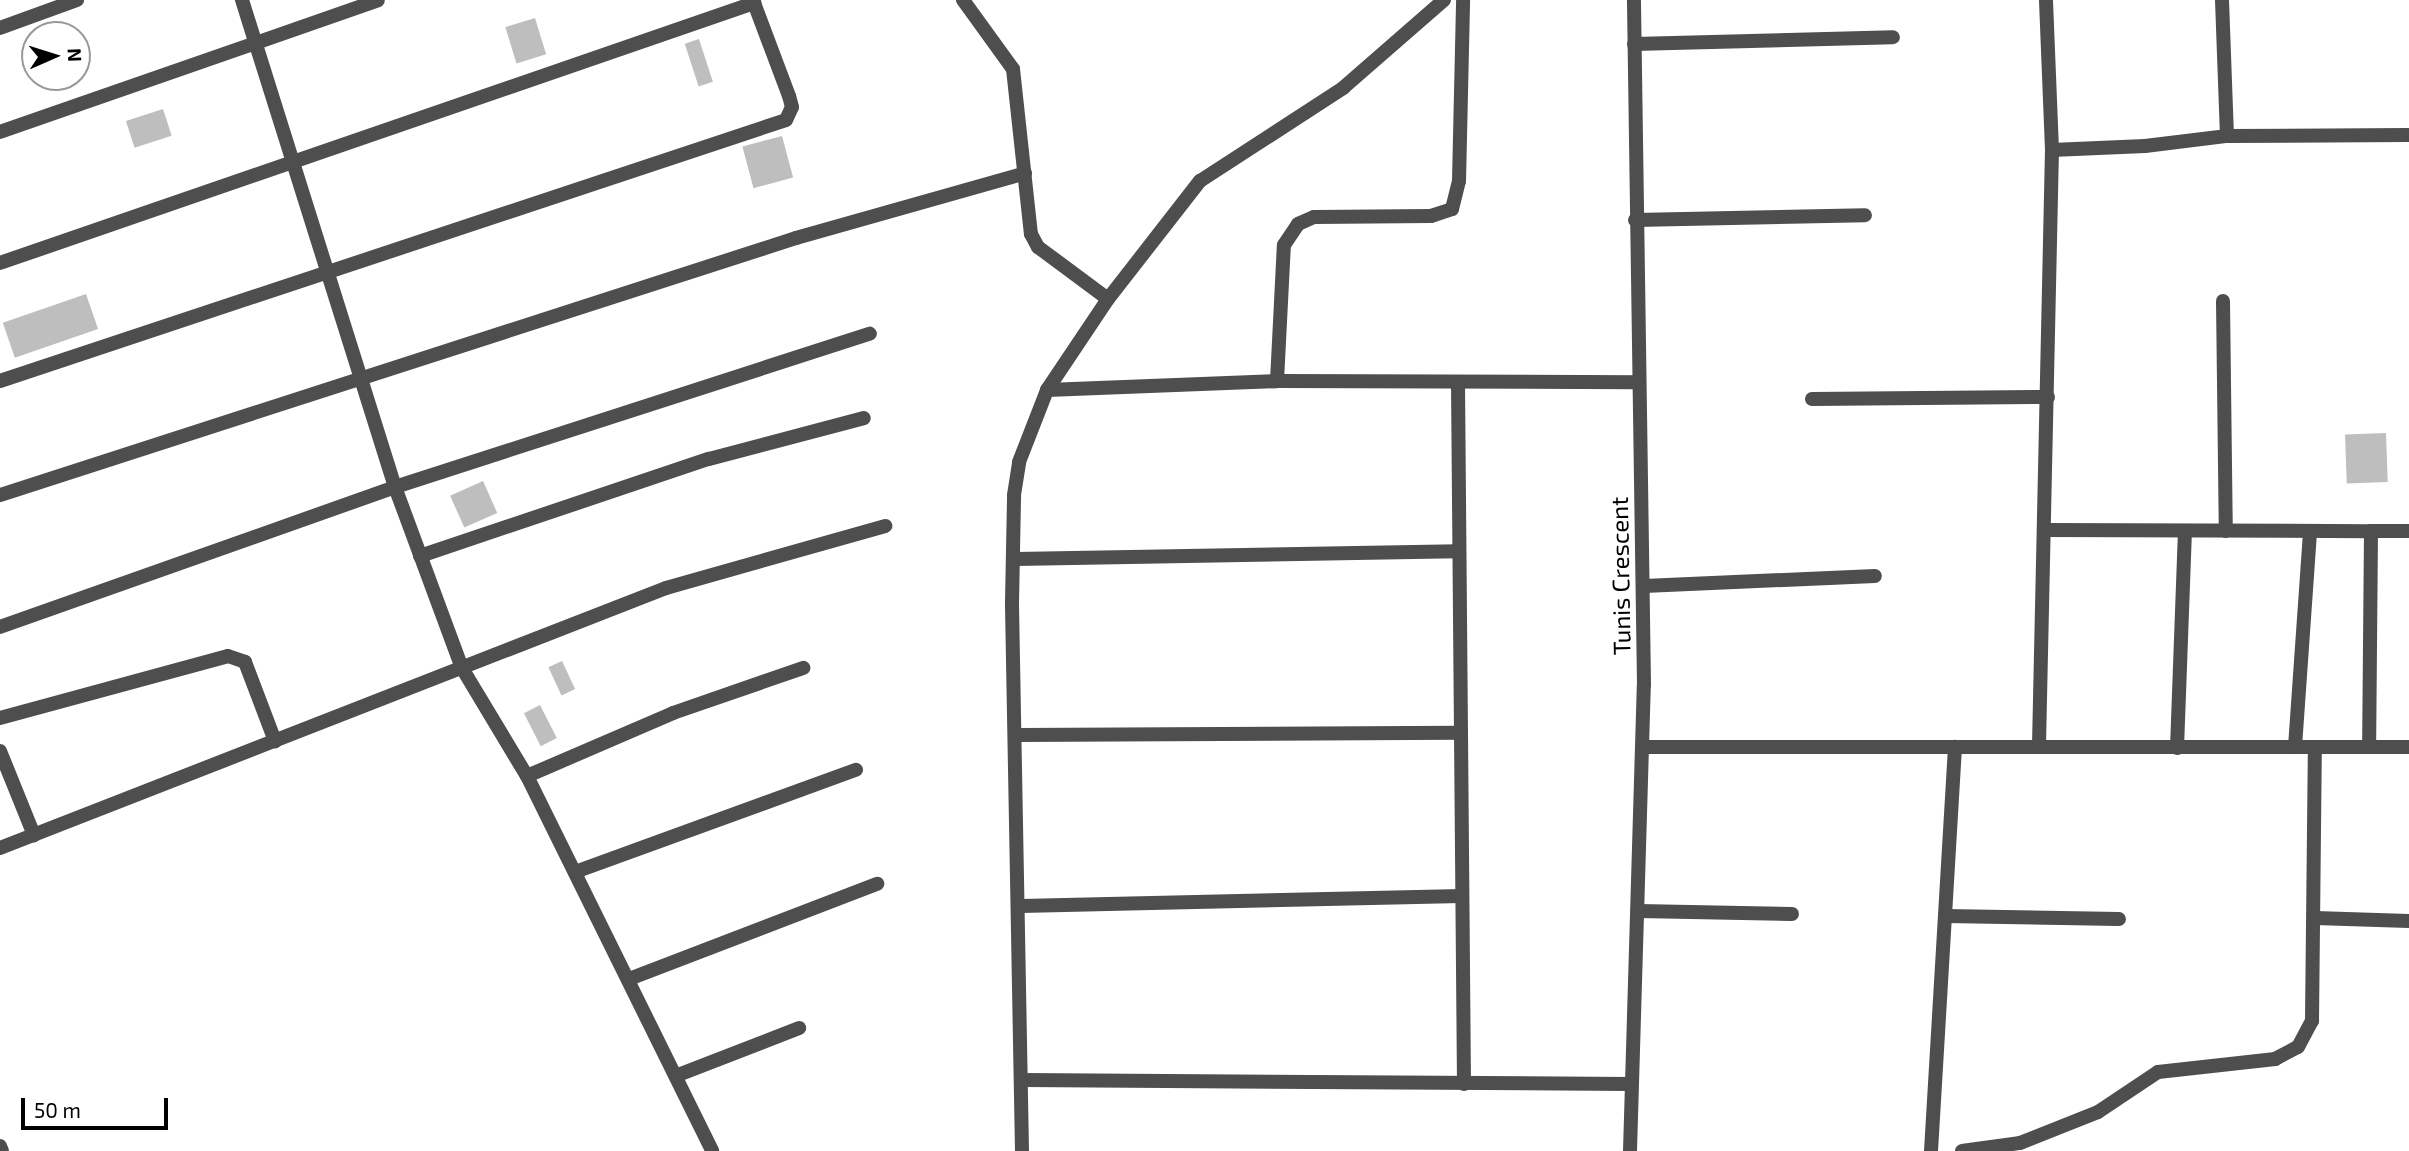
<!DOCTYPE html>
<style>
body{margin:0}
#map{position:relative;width:2409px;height:1151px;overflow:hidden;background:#fff;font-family:"Exo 2",sans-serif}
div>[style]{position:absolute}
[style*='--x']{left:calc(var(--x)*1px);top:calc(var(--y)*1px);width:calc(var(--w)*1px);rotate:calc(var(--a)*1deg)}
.building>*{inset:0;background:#bebebe;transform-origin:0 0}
.minor>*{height:14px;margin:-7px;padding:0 7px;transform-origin:7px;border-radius:7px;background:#4e4e4e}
span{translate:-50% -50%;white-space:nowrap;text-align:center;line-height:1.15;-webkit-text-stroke:6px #fff;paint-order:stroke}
.street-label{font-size:24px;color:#000}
.north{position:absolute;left:21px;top:21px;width:70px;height:70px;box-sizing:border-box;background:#fff;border:2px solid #999;border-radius:50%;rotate:87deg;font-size:19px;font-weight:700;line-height:28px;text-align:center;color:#000}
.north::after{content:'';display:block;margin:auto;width:24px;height:32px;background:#000;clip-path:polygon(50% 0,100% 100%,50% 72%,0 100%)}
.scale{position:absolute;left:21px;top:1098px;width:147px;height:32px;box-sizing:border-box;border:4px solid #000;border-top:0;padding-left:9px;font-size:21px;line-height:24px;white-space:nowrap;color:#000;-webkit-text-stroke:5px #fff;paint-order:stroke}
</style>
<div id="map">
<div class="building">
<div style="left:535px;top:18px;width:38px;height:31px;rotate:73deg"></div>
<div style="left:699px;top:39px;width:45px;height:15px;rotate:72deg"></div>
<div style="left:163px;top:109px;width:28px;height:39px;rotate:72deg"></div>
<div style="left:782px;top:136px;width:43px;height:41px;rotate:75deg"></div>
<div style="left:86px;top:294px;width:37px;height:88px;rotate:71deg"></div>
<div style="left:2386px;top:433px;width:49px;height:41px;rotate:88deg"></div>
<div style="left:483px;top:481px;width:35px;height:36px;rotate:66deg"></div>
<div style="left:562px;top:661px;width:31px;height:15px;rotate:65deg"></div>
<div style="left:540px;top:705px;width:37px;height:18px;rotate:63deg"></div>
</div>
<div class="minor">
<div style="--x:242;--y:0;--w:510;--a:72.56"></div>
<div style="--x:395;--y:487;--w:193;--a:69.7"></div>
<div style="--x:462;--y:668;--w:126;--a:59"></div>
<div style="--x:527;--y:776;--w:418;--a:63.7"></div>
<div style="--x:963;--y:0;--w:85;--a:54.1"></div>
<div style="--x:1013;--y:69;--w:166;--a:83.8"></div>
<div style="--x:1031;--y:234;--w:15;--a:62"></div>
<div style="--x:1038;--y:247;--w:87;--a:36.6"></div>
<div style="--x:2222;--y:0;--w:136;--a:87.9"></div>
<div style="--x:0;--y:28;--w:82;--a:-20"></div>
<div style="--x:1634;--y:44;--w:259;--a:-1.5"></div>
<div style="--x:0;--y:132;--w:400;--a:-19.2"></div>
<div style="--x:2052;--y:150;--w:93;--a:-2.5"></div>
<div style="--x:2145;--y:146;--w:83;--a:-7"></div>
<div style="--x:2227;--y:136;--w:182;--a:-0.3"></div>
<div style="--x:1635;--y:220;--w:230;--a:-1.2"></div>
<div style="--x:0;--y:263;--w:798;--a:-19.03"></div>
<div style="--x:2223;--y:301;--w:230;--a:89.3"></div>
<div style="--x:0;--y:381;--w:828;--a:-18.37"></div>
<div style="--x:786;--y:120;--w:14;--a:-65"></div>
<div style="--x:792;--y:107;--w:11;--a:-105"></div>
<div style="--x:789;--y:96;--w:103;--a:-110.6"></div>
<div style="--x:1277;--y:381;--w:136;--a:-87.1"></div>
<div style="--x:1284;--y:245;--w:25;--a:-56"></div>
<div style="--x:1298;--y:224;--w:17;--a:-24"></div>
<div style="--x:1314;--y:217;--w:117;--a:-0.5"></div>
<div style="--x:1431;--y:216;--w:22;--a:-18"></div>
<div style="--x:1452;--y:209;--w:29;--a:-76"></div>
<div style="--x:1459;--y:181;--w:181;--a:-88.7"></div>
<div style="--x:1458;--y:383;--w:701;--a:89.51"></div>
<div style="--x:1047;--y:390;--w:230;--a:-2.2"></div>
<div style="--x:1277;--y:381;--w:361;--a:0.2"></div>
<div style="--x:1812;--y:399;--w:236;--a:-0.5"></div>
<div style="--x:0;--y:495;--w:836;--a:-17.89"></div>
<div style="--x:796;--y:238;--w:238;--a:-15.8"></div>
<div style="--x:2044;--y:530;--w:327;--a:0.2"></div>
<div style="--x:2371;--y:531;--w:215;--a:90.5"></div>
<div style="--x:2371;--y:531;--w:38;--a:0"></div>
<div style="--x:420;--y:556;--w:305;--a:-18.6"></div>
<div style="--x:709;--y:459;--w:160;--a:-14.8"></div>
<div style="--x:1013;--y:559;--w:444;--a:-1"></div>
<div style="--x:1644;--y:586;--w:231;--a:-2.5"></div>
<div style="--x:0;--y:627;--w:419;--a:-19.5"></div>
<div style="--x:395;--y:487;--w:499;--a:-17.9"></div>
<div style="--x:0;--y:718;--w:236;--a:-15.2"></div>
<div style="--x:228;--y:656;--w:18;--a:19"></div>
<div style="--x:245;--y:662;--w:85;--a:69.2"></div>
<div style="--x:1018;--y:735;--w:441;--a:-0.3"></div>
<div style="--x:2039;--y:745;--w:595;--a:-88.75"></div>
<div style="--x:2052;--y:150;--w:150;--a:-92.3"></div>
<div style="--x:1643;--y:747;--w:766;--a:0"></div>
<div style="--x:2295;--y:747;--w:216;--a:-86"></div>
<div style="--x:2177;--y:748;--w:217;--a:-87.9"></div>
<div style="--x:0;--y:751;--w:91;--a:68"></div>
<div style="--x:527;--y:776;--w:159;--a:-23.3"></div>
<div style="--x:673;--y:713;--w:138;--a:-19.1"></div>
<div style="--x:0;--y:848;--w:715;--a:-21.33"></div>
<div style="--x:666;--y:588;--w:228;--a:-15.8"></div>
<div style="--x:575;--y:872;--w:299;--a:-20"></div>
<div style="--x:1021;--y:906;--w:441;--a:-1.3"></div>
<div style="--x:1639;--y:911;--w:153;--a:1.1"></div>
<div style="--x:1945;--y:916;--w:174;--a:1"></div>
<div style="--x:2315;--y:918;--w:94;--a:1.8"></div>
<div style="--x:629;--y:979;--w:266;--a:-21"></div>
<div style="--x:678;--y:1075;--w:130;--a:-21.2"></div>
<div style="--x:1023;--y:1080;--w:607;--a:0.38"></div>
<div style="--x:0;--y:1146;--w:5;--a:68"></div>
<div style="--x:1022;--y:1151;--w:548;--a:-91.05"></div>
<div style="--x:1012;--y:603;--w:108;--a:-88.9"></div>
<div style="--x:1014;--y:495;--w:33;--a:-81"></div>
<div style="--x:1019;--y:462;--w:77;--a:-68.7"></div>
<div style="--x:1047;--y:390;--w:110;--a:-56.2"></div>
<div style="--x:1108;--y:299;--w:150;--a:-52.1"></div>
<div style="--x:1200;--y:181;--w:171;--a:-33"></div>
<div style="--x:1343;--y:88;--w:134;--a:-41.1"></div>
<div style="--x:1630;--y:1151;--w:466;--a:-88.3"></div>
<div style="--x:1644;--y:685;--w:685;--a:-90.84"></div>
<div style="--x:1931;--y:1151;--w:405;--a:-86.6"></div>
<div style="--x:1962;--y:1151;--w:59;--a:-7.9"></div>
<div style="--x:2020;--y:1143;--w:84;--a:-21.7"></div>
<div style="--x:2098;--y:1112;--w:72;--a:-33.7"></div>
<div style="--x:2158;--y:1072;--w:118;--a:-6.3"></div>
<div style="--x:2275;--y:1059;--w:26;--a:-28"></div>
<div style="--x:2298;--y:1047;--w:30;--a:-62"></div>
<div style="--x:2312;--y:1021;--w:273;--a:-89.4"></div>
</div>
<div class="street-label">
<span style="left:1620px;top:576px;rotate:-91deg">Tunis Crescent</span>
</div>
<div class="north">N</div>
<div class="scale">50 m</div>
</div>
